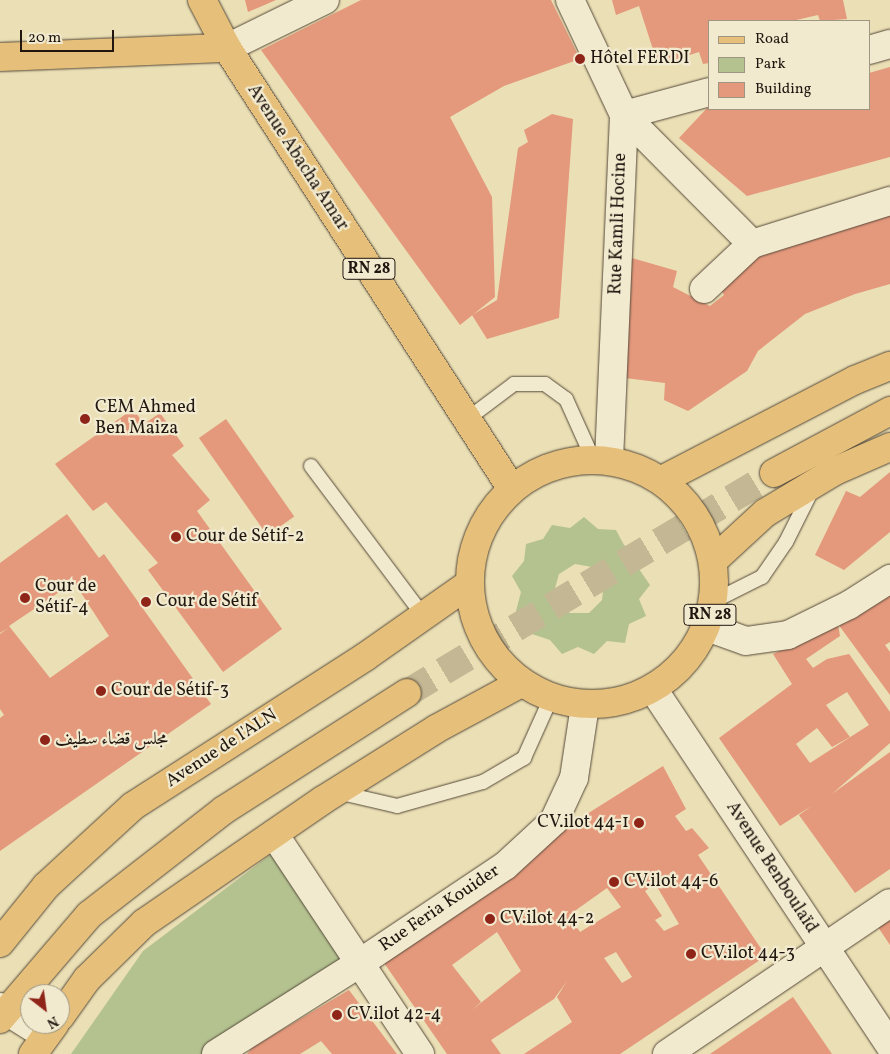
<!DOCTYPE html>
<meta charset="utf-8">
<style>
body{margin:0}
#map{position:relative;width:890px;height:1054px;overflow:hidden;background:#ebdfb5;font-family:Vollkorn,Amiri,serif}
div>[style]{position:absolute}
[style*='--x']{left:calc(var(--x)*1px);top:calc(var(--y)*1px);width:calc(var(--w)*1px);rotate:calc(var(--a)*1deg)}
.green>*{inset:0;background:#b4c290}
.building>*{inset:0;background:#e4987c;transform-origin:0 0}
.primary-tunnel>*{height:28px;margin-top:-14px;transform-origin:0;background:repeating-linear-gradient(90deg,#c3b794 0 28px,transparent 0 42px)}
.roads{filter:drop-shadow(0 0 1px #544939) drop-shadow(0 0 1px #544939)}
.lane>*{height:14px;margin:-7px;padding:0 7px;transform-origin:7px;border-radius:7px;background:#f2eacf}
.street>*{height:28px;margin:-14px;padding:0 14px;transform-origin:14px;border-radius:14px;background:#f2eacf}
.secondary>*{height:28px;margin:-14px;padding:0 14px;transform-origin:14px;border-radius:14px;background:#f2eacf}
.primary>*{height:28px;margin:-14px;padding:0 14px;transform-origin:14px;border-radius:14px;background:#e6c07a}
.primary>.ring{margin:-14px;padding:0;box-sizing:content-box;background:none;border:28px solid #e6c07a;border-radius:50%}
.dots>*{width:14px;height:14px;translate:-50% -50%;box-sizing:border-box;border:2px solid #f2eacf;border-radius:50%}
span{translate:-50% -50%;white-space:nowrap;text-align:center;line-height:1.15;-webkit-text-stroke:4.5px #f2eacf;paint-order:stroke}
.shield-label span{padding:1px 4px;background:#f2eacf;border:1px solid;border-radius:4px;-webkit-text-stroke-width:0}
.shield-label{font-size:16px;color:#211710;font-weight:700}
.poi-label{font-size:18px;color:#211710}
.left{translate:0 -50%;text-align:left}
.right{translate:-100% -50%;text-align:right}
.street-label{font-size:18px;color:#211710}
.legend{position:absolute;left:708px;top:20px;width:162px;height:90px;box-sizing:border-box;background:#f2eacf;border:1px solid #9e9683;margin:0;padding:6px 9px;list-style:none;font-size:15px;color:#211710}
.legend li{display:flex;align-items:center;gap:10px;height:25px}
.legend b{width:25px;border:1px solid #9e9683}
.north{position:absolute;left:20px;top:984px;width:50px;height:50px;box-sizing:border-box;background:#f2eacf;border:1px solid #9e9683;border-radius:50%;rotate:150deg;font-size:14px;font-weight:700;line-height:20px;text-align:center;color:#211710}
.north::after{content:'';display:block;margin:auto;width:18px;height:22px;background:#8f2418;clip-path:polygon(50% 0,100% 100%,50% 72%,0 100%)}
.scale{position:absolute;left:20px;top:30px;width:94px;height:22px;box-sizing:border-box;border:2px solid #211710;border-top:0;padding-left:6px;font-size:15px;line-height:18px;white-space:nowrap;color:#211710;-webkit-text-stroke:4px #f2eacf;paint-order:stroke}
</style>
<div id="map">
<div class="green">
<div style="clip-path:polygon(evenodd,584px 517px,598px 529px,616px 530px,624px 545px,639px 552px,639px 569px,650px 585px,639px 599px,646px 616px,629px 624px,625px 643px,607px 641px,594px 654px,578px 647px,562px 654px,550px 640px,532px 634px,530px 618px,516px 611px,521px 592px,512px 576px,524px 561px,526px 544px,543px 539px,552px 525px,570px 528px,584px 517px,575px 564px,592px 567px,604px 582px,602px 600px,589px 613px,570px 613px,562px 608px,554px 592px,559px 574px,575px 564px)"></div>
<div style="clip-path:polygon(275px 851px,354px 964px,216px 1054px,71px 1054px,143px 951px)"></div>
</div>
<div class="building">
<div style="clip-path:polygon(245px 0,276px 0,248px 12px)"></div>
<div style="clip-path:polygon(361px 0,551px 0,580px 59px,504px 86px,450px 117px,492px 197px,495px 297px,460px 325px,261px 50px)"></div>
<div style="clip-path:polygon(612px 0,843px 0,847px 19px,820px 21px,818px 15px,792px 21px,709px 21px,709px 63px,703px 64px,699px 52px,658px 65px,639px 6px,616px 15px)"></div>
<div style="clip-path:polygon(890px 67px,890px 157px,747px 196px,679px 138px,709px 106px,869px 109px,869px 73px)"></div>
<div style="clip-path:polygon(552px 114px,573px 119px,559px 318px,487px 339px,472px 315px,497px 300px,518px 148px,528px 142px,524px 130px)"></div>
<div style="clip-path:polygon(890px 210px,890px 284px,855px 294px,805px 314px,758px 351px,747px 371px,688px 411px,664px 400px,665px 383px,625px 378px,632px 258px,677px 271px,673px 287px,710px 306px,724px 295px,717px 282px,761px 247px)"></div>
<div style="clip-path:polygon(133px 409px,144px 424px,160px 413px,184px 446px,172px 455px,210px 500px,197px 511px,282px 629px,223px 672px,148px 570px,158px 563px,106px 502px,93px 511px,55px 464px)"></div>
<div style="left:226px;top:419px;width:119px;height:33px;rotate:55deg"></div>
<div style="clip-path:polygon(890px 472px,890px 532px,844px 570px,815px 555px,846px 491px,860px 497px)"></div>
<div style="clip-path:polygon(evenodd,67px 514px,99px 558px,104px 554px,211px 704px,0 851px,0 718px,4px 715px,0 709px,0 634px,8px 628px,0 633px,0 563px,67px 514px,74px 582px,109px 636px,50px 678px,9px 626px,74px 582px)"></div>
<div style="clip-path:polygon(890px 594px,890px 642px,885px 645px,890px 652px,890px 695px,838px 624px)"></div>
<div style="clip-path:polygon(evenodd,838px 624px,840px 636px,806px 659px,813px 668px,827px 659px,849px 654px,890px 712px,890px 743px,832px 794px,890px 752px,890px 869px,855px 893px,799px 815px,813px 805px,780px 826px,719px 738px,792px 684px,773px 654px,838px 624px,847px 692px,869px 725px,810px 763px,796px 744px,817px 728px,832px 747px,850px 737px,826px 705px,847px 692px)"></div>
<div style="clip-path:polygon(evenodd,663px 766px,686px 809px,675px 816px,686px 831px,692px 828px,709px 848px,698px 855px,766px 956px,620px 1054px,524px 1054px,572px 1022px,557px 997px,567px 981px,554px 999px,491px 1040px,501px 1054px,447px 1054px,382px 960px,587px 814px,663px 766px,675px 870px,656px 885px,679px 924px,664px 931px,655px 920px,662px 916px,645px 891px,675px 870px,663px 766px,607px 888px,621px 907px,580px 932px,569px 915px,607px 888px,663px 766px,497px 932px,521px 971px,472px 1010px,481px 1002px,452px 965px,497px 932px,663px 766px,616px 952px,632px 977px,622px 983px,604px 958px,616px 952px)"></div>
<div style="clip-path:polygon(890px 910px,890px 945px,874px 921px)"></div>
<div style="clip-path:polygon(349px 990px,397px 1054px,332px 1054px,321px 1041px,300px 1054px,247px 1054px,253px 1047px)"></div>
<div style="clip-path:polygon(793px 997px,832px 1054px,710px 1054px)"></div>
</div>
<div class="primary-tunnel">
<div style="--x:407;--y:693;--w:428;--a:-30.9"></div>
</div>
<div class="roads">
<div class="lane">
<div style="--x:466;--y:420;--w:60;--a:-36.9"></div>
<div style="--x:514;--y:384;--w:31;--a:0"></div>
<div style="--x:545;--y:384;--w:26;--a:36"></div>
<div style="--x:566;--y:399;--w:66;--a:65.8"></div>
<div style="--x:311;--y:466;--w:186;--a:53.1"></div>
<div style="--x:714;--y:601;--w:54;--a:-26.6"></div>
<div style="--x:762;--y:577;--w:42;--a:-55.6"></div>
<div style="--x:786;--y:542;--w:58;--a:-63.4"></div>
<div style="--x:337;--y:792;--w:62;--a:13.1"></div>
<div style="--x:397;--y:806;--w:89;--a:-15.6"></div>
<div style="--x:483;--y:782;--w:48;--a:-30.3"></div>
<div style="--x:524;--y:758;--w:66;--a:-65.8"></div>
</div>
<div class="street">
<div style="--x:570;--y:0;--w:127;--a:64.8"></div>
<div style="--x:624;--y:115;--w:182;--a:45.2"></div>
<div style="--x:704;--y:289;--w:66;--a:-43.2"></div>
<div style="--x:752;--y:244;--w:145;--a:-17.3"></div>
<div style="--x:707;--y:627;--w:41;--a:19.7"></div>
<div style="--x:746;--y:641;--w:42;--a:-8.1"></div>
<div style="--x:788;--y:635;--w:68;--a:-26.2"></div>
<div style="--x:849;--y:605;--w:49;--a:-32.4"></div>
<div style="--x:274;--y:834;--w:264;--a:56.4"></div>
<div style="--x:216;--y:1054;--w:170;--a:-32.3"></div>
<div style="--x:360;--y:963;--w:174;--a:-33.8"></div>
<div style="--x:505;--y:866;--w:67;--a:-42.6"></div>
<div style="--x:554;--y:821;--w:47;--a:-65.1"></div>
<div style="--x:574;--y:778;--w:74;--a:-81.4"></div>
<div style="--x:667;--y:1054;--w:269;--a:-34.1"></div>
</div>
<div class="secondary">
<div style="--x:227;--y:48;--w:109;--a:-26.1"></div>
<div style="--x:869;--y:50;--w:22;--a:-16"></div>
<div style="--x:609;--y:460;--w:345;--a:-87.5"></div>
<div style="--x:624;--y:115;--w:88;--a:-15.1"></div>
<div style="--x:653;--y:689;--w:429;--a:56.4"></div>
<div style="--x:0;--y:1007;--w:54;--a:32.2"></div>
</div>
<div class="primary">
<div style="--x:202;--y:0;--w:54;--a:62.5"></div>
<div style="--x:227;--y:48;--w:525;--a:57.13"></div>
<div style="--x:0;--y:57;--w:227;--a:-2.3"></div>
<div class="ring" style="left:470px;top:460px;width:216px;height:216px"></div>
<div style="--x:774;--y:473;--w:132;--a:-28.1"></div>
<div style="--x:662;--y:480;--w:217;--a:-27.4"></div>
<div style="--x:855;--y:380;--w:38;--a:-22"></div>
<div style="--x:714;--y:560;--w:69;--a:-42.7"></div>
<div style="--x:765;--y:513;--w:82;--a:-31"></div>
<div style="--x:835;--y:471;--w:60;--a:-23.6"></div>
<div style="--x:0;--y:943;--w:73;--a:-51.1"></div>
<div style="--x:46;--y:886;--w:118;--a:-42.6"></div>
<div style="--x:133;--y:806;--w:276;--a:-32.7"></div>
<div style="--x:365;--y:657;--w:127;--a:-35.1"></div>
<div style="--x:60;--y:1017;--w:47;--a:-54.6"></div>
<div style="--x:87;--y:979;--w:80;--a:-44.5"></div>
<div style="--x:144;--y:923;--w:217;--a:-34.5"></div>
<div style="--x:323;--y:800;--w:133;--a:-32.1"></div>
<div style="--x:436;--y:729;--w:97;--a:-28.4"></div>
<div style="--x:0;--y:1019;--w:137;--a:-49.4"></div>
<div style="--x:89;--y:915;--w:171;--a:-37.9"></div>
<div style="--x:224;--y:810;--w:217;--a:-32.6"></div>
<div style="--x:33;--y:1054;--w:37;--a:-54"></div>
</div>
</div>
<div class="dots">
<div style="left:580px;top:59px;background:#8f2418"></div>
<div style="left:85px;top:419px;background:#8f2418"></div>
<div style="left:176px;top:537px;background:#8f2418"></div>
<div style="left:25px;top:598px;background:#8f2418"></div>
<div style="left:146px;top:602px;background:#8f2418"></div>
<div style="left:101px;top:691px;background:#8f2418"></div>
<div style="left:45px;top:740px;background:#8f2418"></div>
<div style="left:639px;top:823px;background:#8f2418"></div>
<div style="left:614px;top:882px;background:#8f2418"></div>
<div style="left:490px;top:919px;background:#8f2418"></div>
<div style="left:691px;top:954px;background:#8f2418"></div>
<div style="left:337px;top:1015px;background:#8f2418"></div>
</div>
<div class="shield-label">
<span style="left:369px;top:269px">RN 28</span>
<span style="left:710px;top:615px">RN 28</span>
</div>
<div class="poi-label">
<span class="left" style="left:590px;top:59px">Hôtel FERDI</span>
<span class="left" style="left:95px;top:419px">CEM Ahmed<br>Ben Maiza</span>
<span class="left" style="left:186px;top:537px">Cour de Sétif-2</span>
<span class="left" style="left:35px;top:598px">Cour de<br>Sétif-4</span>
<span class="left" style="left:156px;top:602px">Cour de Sétif</span>
<span class="left" style="left:111px;top:691px">Cour de Sétif-3</span>
<span class="left" style="left:55px;top:740px">مجلس قضاء سطيف</span>
<span class="right" style="left:629px;top:823px">CV.ilot 44-1</span>
<span class="left" style="left:624px;top:882px">CV.ilot 44-6</span>
<span class="left" style="left:500px;top:919px">CV.ilot 44-2</span>
<span class="left" style="left:701px;top:954px">CV.ilot 44-3</span>
<span class="left" style="left:347px;top:1015px">CV.ilot 42-4</span>
</div>
<div class="street-label">
<span style="left:297px;top:158px;rotate:57deg">Avenue Abacha Amar</span>
<span style="left:619px;top:224px;rotate:-88deg">Rue Kamli Hocine</span>
<span style="left:222px;top:749px;rotate:-33deg">Avenue de l'ALN</span>
<span style="left:771px;top:868px;rotate:57deg">Avenue Benboulaïd</span>
<span style="left:440px;top:909px;rotate:-34deg">Rue Feria Kouider</span>
</div>
<ul class="legend">
<li><b style="height:6px;background:#e6c07a"></b>Road</li>
<li><b style="height:14px;background:#b4c290"></b>Park</li>
<li><b style="height:14px;background:#e4987c"></b>Building</li>
</ul>
<div class="north">N</div>
<div class="scale">20 m</div>
</div>
